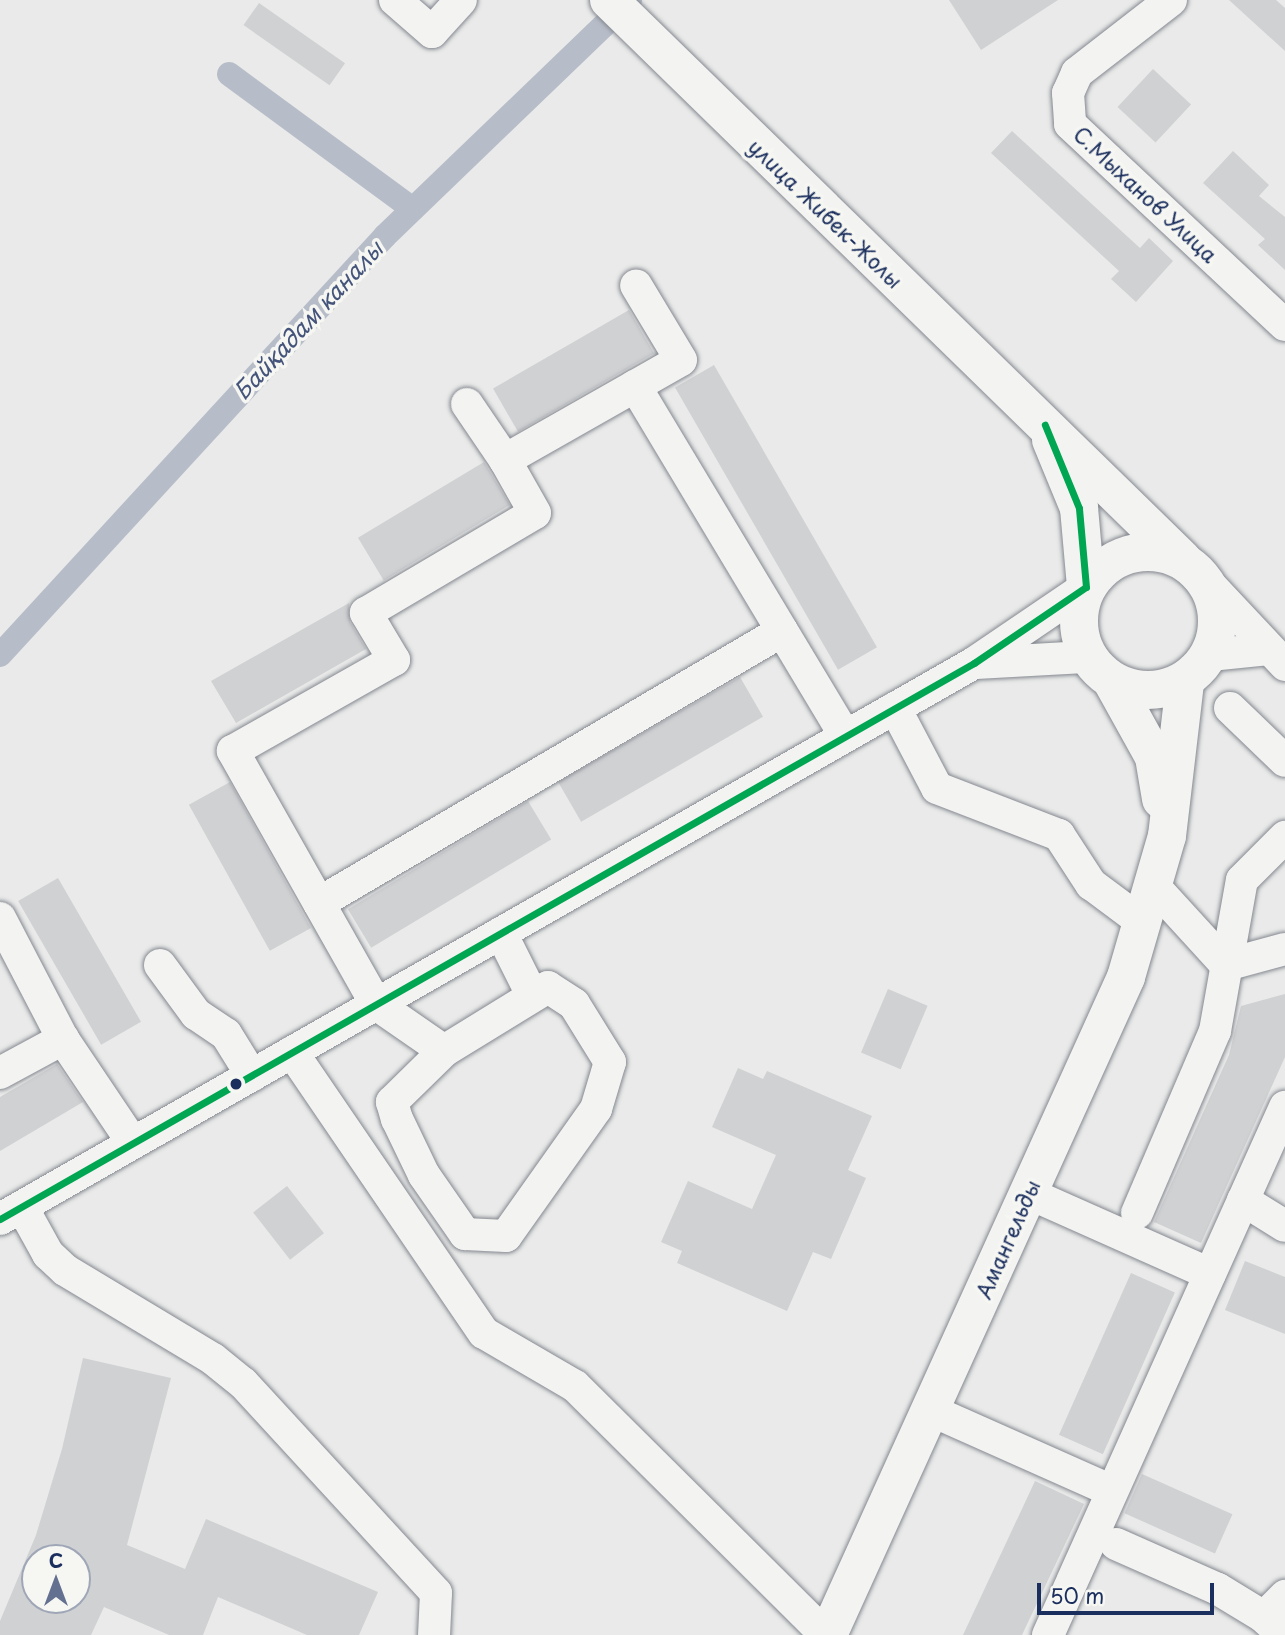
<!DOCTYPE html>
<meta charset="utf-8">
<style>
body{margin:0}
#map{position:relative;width:1285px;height:1635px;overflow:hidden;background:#e9eae9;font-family:"Playpen Sans",sans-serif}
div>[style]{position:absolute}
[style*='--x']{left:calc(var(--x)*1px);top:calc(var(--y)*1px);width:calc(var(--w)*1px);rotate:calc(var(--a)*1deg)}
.canal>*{height:24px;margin:-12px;padding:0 12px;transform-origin:12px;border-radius:12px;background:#b7bdc8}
.building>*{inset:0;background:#d0d1d3;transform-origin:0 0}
.roads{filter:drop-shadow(0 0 2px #848890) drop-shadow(0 0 2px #848890)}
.minor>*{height:32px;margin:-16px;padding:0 16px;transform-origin:16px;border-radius:16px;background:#f3f3f2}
.major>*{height:38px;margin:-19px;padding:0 19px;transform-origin:19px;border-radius:19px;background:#f3f3f2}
.major>.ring{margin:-19px;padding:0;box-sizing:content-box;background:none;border:38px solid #f3f3f2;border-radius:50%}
.bus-1>*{height:7px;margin:-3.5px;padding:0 3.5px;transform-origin:3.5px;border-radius:3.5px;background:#00a651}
.dots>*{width:19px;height:19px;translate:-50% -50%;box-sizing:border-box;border:4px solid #f6f6f2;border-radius:50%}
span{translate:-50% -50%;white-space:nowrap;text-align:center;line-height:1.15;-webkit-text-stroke:7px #f6f6f2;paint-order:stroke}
.street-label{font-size:21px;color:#1b2f5e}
.water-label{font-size:23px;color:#44547a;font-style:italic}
.north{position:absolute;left:21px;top:1544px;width:70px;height:70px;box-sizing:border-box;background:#f6f6f2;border:2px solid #9ea6b7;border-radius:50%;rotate:0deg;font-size:19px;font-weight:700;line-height:28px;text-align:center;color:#1b2f5e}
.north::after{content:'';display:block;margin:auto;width:24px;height:32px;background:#63708f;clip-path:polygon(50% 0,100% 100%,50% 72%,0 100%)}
.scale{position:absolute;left:1037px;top:1583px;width:177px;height:32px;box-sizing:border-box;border:4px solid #1b2f5e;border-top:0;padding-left:9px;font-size:21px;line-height:24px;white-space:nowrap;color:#1b2f5e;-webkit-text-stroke:5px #f6f6f2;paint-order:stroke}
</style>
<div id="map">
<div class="canal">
<div style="--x:229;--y:74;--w:228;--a:36.3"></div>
<div style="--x:0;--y:655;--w:569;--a:-47.42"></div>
<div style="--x:385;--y:236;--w:340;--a:-43.9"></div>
</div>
<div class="building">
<div style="clip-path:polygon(949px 0,1058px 0,981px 50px)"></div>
<div style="clip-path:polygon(1229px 0,1276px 0,1285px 8px,1285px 51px)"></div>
<div style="left:259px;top:3px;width:105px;height:27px;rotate:35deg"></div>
<div style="left:1153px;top:69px;width:52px;height:52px;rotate:43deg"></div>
<div style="clip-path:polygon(1012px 131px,1140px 248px,1149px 238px,1173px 261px,1136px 302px,1111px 279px,1119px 271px,991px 153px)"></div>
<div style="clip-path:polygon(1233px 151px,1269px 185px,1259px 196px,1285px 217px,1285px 270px,1258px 245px,1265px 239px,1203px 183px)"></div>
<div style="left:629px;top:310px;width:50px;height:157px;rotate:60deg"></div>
<div style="left:714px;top:365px;width:326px;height:45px;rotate:60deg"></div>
<div style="left:484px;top:462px;width:50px;height:147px;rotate:59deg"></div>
<div style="clip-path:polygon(349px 603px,350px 622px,366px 649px,236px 723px,211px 681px)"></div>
<div style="left:740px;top:677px;width:46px;height:210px;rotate:60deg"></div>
<div style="left:230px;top:782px;width:167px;height:47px;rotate:61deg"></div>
<div style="left:528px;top:801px;width:45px;height:210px;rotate:59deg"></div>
<div style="left:58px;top:878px;width:166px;height:46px;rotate:60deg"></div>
<div style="left:888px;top:989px;width:43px;height:69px;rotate:23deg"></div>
<div style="clip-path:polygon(1285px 994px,1285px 1057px,1201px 1243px,1154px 1222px,1229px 1055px,1241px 1006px)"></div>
<div style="clip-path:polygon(57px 1064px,83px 1102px,0 1151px,0 1097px)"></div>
<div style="clip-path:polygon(738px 1068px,763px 1079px,767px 1071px,872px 1116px,848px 1170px,866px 1178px,831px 1259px,813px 1252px,787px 1311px,677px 1263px,682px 1251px,661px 1242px,688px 1181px,752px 1209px,776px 1155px,712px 1127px)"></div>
<div style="left:287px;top:1186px;width:60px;height:43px;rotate:52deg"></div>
<div style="clip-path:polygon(1245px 1261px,1285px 1277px,1285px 1334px,1225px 1310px)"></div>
<div style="left:1131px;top:1273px;width:48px;height:177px;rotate:24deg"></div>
<div style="clip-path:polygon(evenodd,83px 1358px,171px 1378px,127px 1545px,185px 1569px,206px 1519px,378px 1592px,359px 1635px,307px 1635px,218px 1597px,203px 1635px,169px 1635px,104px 1607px,91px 1635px,0 1635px,0 1621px,36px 1535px,62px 1449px,83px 1358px,35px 1558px,77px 1558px,77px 1600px,35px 1600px,35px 1558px)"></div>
<div style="left:1142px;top:1474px;width:99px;height:43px;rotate:24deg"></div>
<div style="clip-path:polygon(1035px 1481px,1084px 1504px,1022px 1635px,963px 1635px)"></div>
</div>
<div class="roads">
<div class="minor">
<div style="--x:395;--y:0;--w:49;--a:40.9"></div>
<div style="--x:432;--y:32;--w:43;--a:-47.8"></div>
<div style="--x:1171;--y:0;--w:119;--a:142.2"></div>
<div style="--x:1077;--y:73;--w:22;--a:114"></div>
<div style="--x:1068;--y:93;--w:31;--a:86"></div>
<div style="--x:1070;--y:124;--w:294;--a:43.1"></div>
<div style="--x:635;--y:386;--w:408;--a:59"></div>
<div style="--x:467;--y:404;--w:68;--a:55.8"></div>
<div style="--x:1209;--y:584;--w:111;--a:46.8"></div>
<div style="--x:1210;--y:655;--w:59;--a:-5.8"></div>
<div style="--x:978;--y:663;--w:109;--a:-3.2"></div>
<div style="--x:895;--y:708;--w:90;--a:62.3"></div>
<div style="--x:937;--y:788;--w:131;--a:21.1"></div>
<div style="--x:1059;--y:835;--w:59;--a:56.9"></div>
<div style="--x:1091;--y:884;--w:64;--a:36.7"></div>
<div style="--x:1230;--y:708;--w:76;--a:43.9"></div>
<div style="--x:1153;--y:885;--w:108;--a:47.6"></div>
<div style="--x:1226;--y:965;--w:61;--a:-15.2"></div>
<div style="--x:319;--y:903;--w:537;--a:-30.43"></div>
<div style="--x:0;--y:918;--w:136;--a:62.5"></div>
<div style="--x:63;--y:1039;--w:125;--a:56.1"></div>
<div style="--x:501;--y:933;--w:67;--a:63.4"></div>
<div style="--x:160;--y:965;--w:61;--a:53.7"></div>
<div style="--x:196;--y:1014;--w:36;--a:34"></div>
<div style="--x:226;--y:1034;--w:49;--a:58.2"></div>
<div style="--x:444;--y:1051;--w:73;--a:135.6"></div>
<div style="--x:392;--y:1102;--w:18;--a:74"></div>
<div style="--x:397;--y:1119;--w:62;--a:64.3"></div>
<div style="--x:424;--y:1175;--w:72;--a:55.2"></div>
<div style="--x:465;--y:1234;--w:41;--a:2.8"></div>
<div style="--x:506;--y:1236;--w:156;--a:-54.7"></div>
<div style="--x:596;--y:1109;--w:49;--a:-73.4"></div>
<div style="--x:610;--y:1062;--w:68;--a:-121.8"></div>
<div style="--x:574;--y:1004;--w:31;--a:-147"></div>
<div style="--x:548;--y:987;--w:122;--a:148.4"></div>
<div style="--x:444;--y:1051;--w:83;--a:-145.3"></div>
<div style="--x:376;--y:1004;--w:291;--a:-119.5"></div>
<div style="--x:233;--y:751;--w:185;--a:-29.5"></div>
<div style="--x:394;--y:660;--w:55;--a:-120.8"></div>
<div style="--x:366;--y:613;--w:196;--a:-30.6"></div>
<div style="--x:535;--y:513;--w:61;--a:-119.5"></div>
<div style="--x:505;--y:460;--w:202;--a:-29.6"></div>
<div style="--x:681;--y:360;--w:87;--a:-121"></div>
<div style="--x:292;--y:1052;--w:340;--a:55.7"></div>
<div style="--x:484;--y:1333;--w:105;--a:30.2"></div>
<div style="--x:575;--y:1386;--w:354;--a:44.8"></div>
<div style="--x:0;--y:1073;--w:72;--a:-28.4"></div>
<div style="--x:1028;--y:1193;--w:199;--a:24"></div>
<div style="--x:1243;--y:1200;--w:49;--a:31.8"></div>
<div style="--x:22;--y:1207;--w:54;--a:61"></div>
<div style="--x:48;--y:1254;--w:23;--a:43"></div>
<div style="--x:65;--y:1270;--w:173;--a:31"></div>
<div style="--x:213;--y:1359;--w:38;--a:39"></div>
<div style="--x:243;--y:1383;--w:285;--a:47.4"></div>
<div style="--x:436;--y:1593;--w:42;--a:92.7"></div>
<div style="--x:1137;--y:1213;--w:198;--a:-66.8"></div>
<div style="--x:1215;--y:1031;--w:153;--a:-79.9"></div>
<div style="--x:1242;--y:880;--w:61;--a:-45"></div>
<div style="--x:0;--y:1219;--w:1122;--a:-29.72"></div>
<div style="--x:974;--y:663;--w:135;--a:-34.2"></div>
<div style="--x:930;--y:1410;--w:199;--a:24"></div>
<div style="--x:1116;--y:1544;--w:111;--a:23.8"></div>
<div style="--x:1218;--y:1589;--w:54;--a:31.3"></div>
<div style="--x:1048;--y:1635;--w:579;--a:-65.83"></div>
<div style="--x:1283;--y:1635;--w:26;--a:-137"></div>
<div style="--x:1264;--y:1617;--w:30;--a:-45"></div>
</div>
<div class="major">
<div style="--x:609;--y:0;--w:801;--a:44.29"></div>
<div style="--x:1051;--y:440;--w:74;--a:67.6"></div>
<div style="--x:1079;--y:508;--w:79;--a:84.9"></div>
<div class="ring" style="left:1079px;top:552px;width:100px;height:100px"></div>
<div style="--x:1113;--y:683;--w:85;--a:61"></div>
<div style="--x:1154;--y:757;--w:43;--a:80.5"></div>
<div style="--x:828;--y:1635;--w:722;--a:-65.63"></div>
<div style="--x:1126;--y:977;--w:147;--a:-73.8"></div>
<div style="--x:1167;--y:836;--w:155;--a:-83.3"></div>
</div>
</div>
<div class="bus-1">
<div style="--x:0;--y:1219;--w:1122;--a:-29.72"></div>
<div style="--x:974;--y:663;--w:135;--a:-34.2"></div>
<div style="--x:1086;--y:587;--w:79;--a:-95.1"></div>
<div style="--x:1079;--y:508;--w:90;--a:-112.3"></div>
</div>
<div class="dots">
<div style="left:236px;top:1084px;background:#1b2f5e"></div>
</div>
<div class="street-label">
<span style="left:1146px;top:194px;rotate:43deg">С.Мыханов Улица</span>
<span style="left:826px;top:213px;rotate:44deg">улица Жибек-Жолы</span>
<span style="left:1007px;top:1239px;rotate:-66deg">Амангельды</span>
</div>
<div class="water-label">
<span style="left:308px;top:320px;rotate:-47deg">Байқадам каналы</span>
</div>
<div class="north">С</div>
<div class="scale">50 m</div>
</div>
